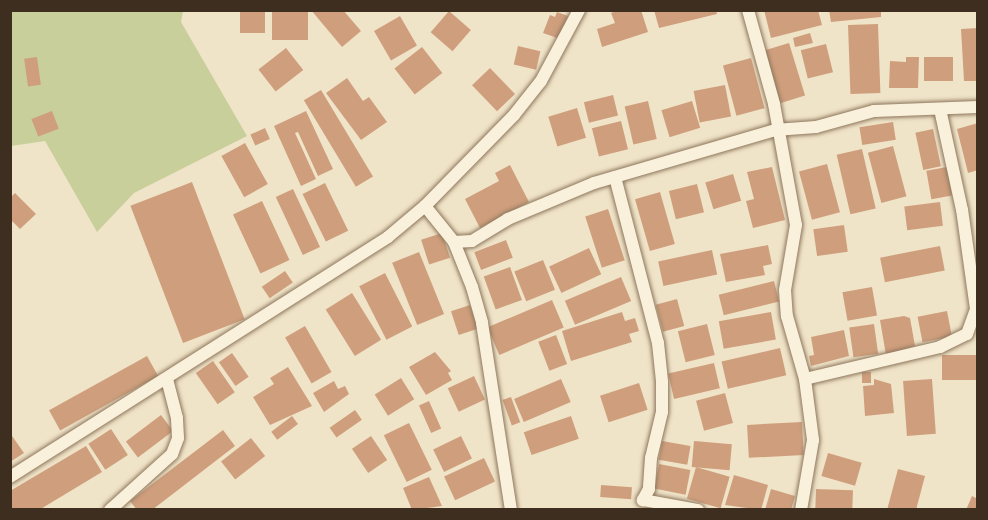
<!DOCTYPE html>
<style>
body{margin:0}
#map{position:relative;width:988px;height:520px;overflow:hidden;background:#f0e4c8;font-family:"Source Serif 4",serif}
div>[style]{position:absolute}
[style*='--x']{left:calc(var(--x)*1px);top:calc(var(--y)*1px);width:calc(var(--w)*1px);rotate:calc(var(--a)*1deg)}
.green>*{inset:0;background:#c9cf9b}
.building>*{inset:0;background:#cf9f7d;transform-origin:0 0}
.roads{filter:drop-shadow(0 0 2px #8d765c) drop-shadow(0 0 2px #8d765c)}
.street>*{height:12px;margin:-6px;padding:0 6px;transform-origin:6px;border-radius:6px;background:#faf1dc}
span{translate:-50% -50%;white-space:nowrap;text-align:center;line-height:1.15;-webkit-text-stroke:4.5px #f7eed8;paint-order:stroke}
.frame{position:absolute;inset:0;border:12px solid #3d2e20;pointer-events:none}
</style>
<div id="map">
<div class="green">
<div style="clip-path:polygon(10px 11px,183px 11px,181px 22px,247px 136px,134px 193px,97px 232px,45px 141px,11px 146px)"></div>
</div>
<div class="building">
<div style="left:240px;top:10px;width:25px;height:23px"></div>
<div style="left:272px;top:10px;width:36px;height:30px"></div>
<div style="clip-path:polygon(311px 10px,343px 10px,361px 31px,342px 47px)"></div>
<div style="clip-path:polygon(619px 10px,641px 10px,648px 32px,602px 47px,597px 29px,615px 23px,611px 13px)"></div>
<div style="clip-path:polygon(654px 10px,716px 10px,717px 14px,659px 28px)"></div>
<div style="clip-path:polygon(764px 10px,818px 10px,822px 25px,771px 38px)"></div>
<div style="clip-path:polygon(829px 10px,881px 10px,881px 17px,831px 22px)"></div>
<div style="left:449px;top:11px;width:29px;height:28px;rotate:41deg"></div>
<div style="clip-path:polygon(557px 12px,568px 16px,560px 39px,543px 33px,550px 15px,555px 17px)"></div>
<div style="left:400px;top:16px;width:34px;height:30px;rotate:60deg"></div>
<div style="left:878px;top:24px;width:69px;height:30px;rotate:88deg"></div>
<div style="clip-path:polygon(978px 28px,978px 81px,964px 81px,961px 29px)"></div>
<div style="clip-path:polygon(810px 33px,813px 43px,795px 47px,793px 38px)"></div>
<div style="left:789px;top:43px;width:55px;height:26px;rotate:73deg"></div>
<div style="left:826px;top:44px;width:29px;height:26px;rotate:76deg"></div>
<div style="left:518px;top:46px;width:23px;height:19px;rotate:13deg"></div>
<div style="left:422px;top:47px;width:33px;height:35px;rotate:52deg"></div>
<div style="left:286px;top:48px;width:28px;height:35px;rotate:52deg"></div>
<div style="left:37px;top:57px;width:28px;height:13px;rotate:82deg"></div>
<div style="clip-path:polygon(906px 57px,919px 57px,918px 88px,889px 88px,890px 61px,906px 62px)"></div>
<div style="left:924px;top:57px;width:29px;height:24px"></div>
<div style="left:751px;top:58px;width:52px;height:29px;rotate:75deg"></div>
<div style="left:490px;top:68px;width:36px;height:25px;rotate:46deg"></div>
<div style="clip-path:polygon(347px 78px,363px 101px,369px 97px,387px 122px,361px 140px,326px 93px)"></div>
<div style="left:725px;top:85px;width:32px;height:32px;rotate:79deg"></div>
<div style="left:321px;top:90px;width:101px;height:20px;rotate:59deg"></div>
<div style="left:613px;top:95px;width:21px;height:30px;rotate:76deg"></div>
<div style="left:648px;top:101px;width:39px;height:24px;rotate:77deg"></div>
<div style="left:692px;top:101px;width:28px;height:32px;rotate:73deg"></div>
<div style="left:577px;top:108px;width:31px;height:30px;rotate:73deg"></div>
<div style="left:52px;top:111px;width:19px;height:22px;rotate:69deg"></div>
<div style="clip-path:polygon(306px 111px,333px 169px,318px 176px,298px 132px,295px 133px,316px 179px,301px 186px,274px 126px)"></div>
<div style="left:621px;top:121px;width:29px;height:30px;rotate:76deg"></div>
<div style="left:893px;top:122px;width:18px;height:34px;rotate:81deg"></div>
<div style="clip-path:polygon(978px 123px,978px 170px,968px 173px,957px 129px)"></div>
<div style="left:265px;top:128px;width:12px;height:16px;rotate:66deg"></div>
<div style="left:933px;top:129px;width:38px;height:18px;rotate:78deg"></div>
<div style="left:245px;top:143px;width:47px;height:27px;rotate:61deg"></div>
<div style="left:893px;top:146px;width:52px;height:26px;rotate:75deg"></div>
<div style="left:862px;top:149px;width:61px;height:26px;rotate:77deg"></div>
<div style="left:827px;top:164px;width:50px;height:29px;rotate:75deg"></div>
<div style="clip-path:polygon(510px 165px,529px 202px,480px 228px,465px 199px,499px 181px,495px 173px)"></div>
<div style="clip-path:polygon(772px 167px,785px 220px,753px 228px,746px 201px,754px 199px,747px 172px)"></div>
<div style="left:947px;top:167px;width:29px;height:21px;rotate:80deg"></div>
<div style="left:733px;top:174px;width:28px;height:29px;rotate:73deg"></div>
<div style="left:192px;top:182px;width:147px;height:66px;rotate:69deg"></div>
<div style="left:325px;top:183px;width:53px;height:25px;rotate:64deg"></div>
<div style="left:697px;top:184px;width:29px;height:29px;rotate:76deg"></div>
<div style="left:293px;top:189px;width:64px;height:19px;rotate:65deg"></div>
<div style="left:660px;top:192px;width:54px;height:26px;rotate:74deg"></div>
<div style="clip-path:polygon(15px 193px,36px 214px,20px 229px,10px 219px,10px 198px)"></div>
<div style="left:262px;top:201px;width:65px;height:32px;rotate:65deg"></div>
<div style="left:940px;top:202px;width:24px;height:36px;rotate:83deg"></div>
<div style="left:608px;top:209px;width:54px;height:24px;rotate:72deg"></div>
<div style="left:844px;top:225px;width:27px;height:31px;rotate:82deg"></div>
<div style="left:442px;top:233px;width:26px;height:22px;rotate:72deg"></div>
<div style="left:506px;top:240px;width:19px;height:34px;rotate:69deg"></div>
<div style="clip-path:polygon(768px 245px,772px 264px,763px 266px,765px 275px,726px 282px,720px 254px)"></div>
<div style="left:940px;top:246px;width:25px;height:61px;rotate:79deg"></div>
<div style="left:589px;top:248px;width:29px;height:44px;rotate:65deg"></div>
<div style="left:712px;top:250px;width:25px;height:55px;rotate:78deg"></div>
<div style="left:419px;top:252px;width:67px;height:29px;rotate:68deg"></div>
<div style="left:543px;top:260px;width:32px;height:31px;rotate:68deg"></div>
<div style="left:510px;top:267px;width:35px;height:28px;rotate:70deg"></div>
<div style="left:285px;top:271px;width:14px;height:28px;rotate:56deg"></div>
<div style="left:385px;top:273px;width:60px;height:29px;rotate:63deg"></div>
<div style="left:621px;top:277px;width:26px;height:61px;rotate:67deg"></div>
<div style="left:774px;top:281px;width:21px;height:57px;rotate:76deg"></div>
<div style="left:872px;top:287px;width:29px;height:30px;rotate:80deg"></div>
<div style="left:352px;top:293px;width:55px;height:31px;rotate:58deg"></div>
<div style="left:677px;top:299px;width:28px;height:22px;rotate:75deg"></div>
<div style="left:552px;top:300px;width:30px;height:70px;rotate:67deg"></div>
<div style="left:470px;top:305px;width:25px;height:20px;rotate:72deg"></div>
<div style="left:947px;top:311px;width:26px;height:30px;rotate:79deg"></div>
<div style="clip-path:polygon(622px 312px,625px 321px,635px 318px,639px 331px,629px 334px,632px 342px,571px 361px,562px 331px)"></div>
<div style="left:771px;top:312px;width:28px;height:53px;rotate:80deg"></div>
<div style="clip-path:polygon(904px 316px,910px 318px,915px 346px,886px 355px,880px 320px)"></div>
<div style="left:707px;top:324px;width:32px;height:30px;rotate:76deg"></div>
<div style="left:874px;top:324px;width:30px;height:25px;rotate:82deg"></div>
<div style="left:305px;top:326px;width:53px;height:23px;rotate:60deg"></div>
<div style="clip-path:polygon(844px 330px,849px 356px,811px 366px,809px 356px,814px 355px,811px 337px)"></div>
<div style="left:556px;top:335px;width:31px;height:19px;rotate:69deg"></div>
<div style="left:780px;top:348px;width:28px;height:60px;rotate:77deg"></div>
<div style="clip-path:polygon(435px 352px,451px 371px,448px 373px,452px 380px,426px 395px,409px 367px)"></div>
<div style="left:232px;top:353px;width:29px;height:16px;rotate:55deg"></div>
<div style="left:978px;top:355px;width:25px;height:36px;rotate:90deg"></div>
<div style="left:147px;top:356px;width:23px;height:112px;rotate:61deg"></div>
<div style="left:213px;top:361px;width:38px;height:21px;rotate:55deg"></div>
<div style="left:714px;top:363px;width:26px;height:47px;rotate:77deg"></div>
<div style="clip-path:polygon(288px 367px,312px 406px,270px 425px,253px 397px,274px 384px,270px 378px)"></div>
<div style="left:862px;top:372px;width:9px;height:11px"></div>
<div style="left:474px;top:376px;width:26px;height:29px;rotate:65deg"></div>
<div style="left:401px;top:378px;width:25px;height:31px;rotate:58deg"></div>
<div style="left:561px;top:379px;width:25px;height:51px;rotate:67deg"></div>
<div style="clip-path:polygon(874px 379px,891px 384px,894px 413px,865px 416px,863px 386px,874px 385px)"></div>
<div style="left:932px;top:379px;width:55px;height:29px;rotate:86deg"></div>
<div style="clip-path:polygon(334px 381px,338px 389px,345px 386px,349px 394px,324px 412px,313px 393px)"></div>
<div style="left:639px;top:383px;width:28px;height:41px;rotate:72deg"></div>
<div style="left:725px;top:393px;width:31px;height:30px;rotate:75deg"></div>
<div style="left:511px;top:397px;width:27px;height:9px;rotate:70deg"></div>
<div style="left:429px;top:401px;width:30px;height:11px;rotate:66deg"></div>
<div style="left:355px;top:410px;width:12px;height:31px;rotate:55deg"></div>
<div style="left:161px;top:415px;width:20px;height:44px;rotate:53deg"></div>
<div style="left:292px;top:416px;width:10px;height:26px;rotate:53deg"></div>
<div style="left:571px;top:416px;width:24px;height:50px;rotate:71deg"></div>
<div style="left:802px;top:422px;width:33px;height:55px;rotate:87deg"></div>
<div style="left:409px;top:423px;width:52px;height:28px;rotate:64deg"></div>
<div style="left:111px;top:429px;width:31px;height:27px;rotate:57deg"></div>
<div style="clip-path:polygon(223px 430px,235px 446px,152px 510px,137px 510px,130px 501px)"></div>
<div style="clip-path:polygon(10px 433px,24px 453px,10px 462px)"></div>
<div style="left:371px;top:436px;width:29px;height:23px;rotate:56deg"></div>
<div style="left:461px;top:436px;width:25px;height:31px;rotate:64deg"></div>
<div style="left:251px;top:438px;width:23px;height:38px;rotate:52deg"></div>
<div style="left:662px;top:441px;width:29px;height:19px;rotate:10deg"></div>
<div style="left:694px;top:441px;width:38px;height:26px;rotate:5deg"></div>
<div style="clip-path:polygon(86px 446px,102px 472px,39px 510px,10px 510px,10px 491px)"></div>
<div style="left:828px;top:453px;width:35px;height:24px;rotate:16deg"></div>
<div style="left:484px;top:458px;width:26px;height:44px;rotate:65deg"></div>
<div style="left:659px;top:464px;width:32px;height:25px;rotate:11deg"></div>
<div style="left:696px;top:467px;width:35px;height:33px;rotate:16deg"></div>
<div style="clip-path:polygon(898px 469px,925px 476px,916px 510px,887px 510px)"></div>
<div style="clip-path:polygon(734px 475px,768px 485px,761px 510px,725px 505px)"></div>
<div style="clip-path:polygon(429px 477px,442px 506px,412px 510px,403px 488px)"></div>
<div style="left:601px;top:485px;width:31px;height:12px;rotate:4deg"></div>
<div style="clip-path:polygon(771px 489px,795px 496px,791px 510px,765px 510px)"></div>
<div style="left:816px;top:489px;width:37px;height:21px;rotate:2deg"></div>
<div style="clip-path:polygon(972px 496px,978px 499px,978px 510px,966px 510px)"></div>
</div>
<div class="roads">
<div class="street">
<div style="--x:748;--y:10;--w:98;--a:74.5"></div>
<div style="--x:774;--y:104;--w:123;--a:79.7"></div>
<div style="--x:796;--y:225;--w:66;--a:99.6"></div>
<div style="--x:785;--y:290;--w:26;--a:86"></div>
<div style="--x:787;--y:316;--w:66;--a:74.1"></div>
<div style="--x:805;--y:379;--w:62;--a:82.5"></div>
<div style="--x:813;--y:440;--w:71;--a:99.7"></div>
<div style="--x:615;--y:177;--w:171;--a:75.5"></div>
<div style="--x:658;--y:343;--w:39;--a:84"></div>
<div style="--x:662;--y:382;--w:30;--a:90"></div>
<div style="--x:662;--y:412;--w:47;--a:103.4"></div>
<div style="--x:651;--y:458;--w:31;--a:94"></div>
<div style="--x:649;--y:489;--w:13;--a:119"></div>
<div style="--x:643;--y:500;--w:56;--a:10.3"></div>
<div style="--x:425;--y:206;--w:46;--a:51.1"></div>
<div style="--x:454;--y:242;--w:48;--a:68.2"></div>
<div style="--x:472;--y:287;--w:37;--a:74"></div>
<div style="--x:482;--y:323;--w:189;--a:81.2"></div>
<div style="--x:454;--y:242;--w:18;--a:-3"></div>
<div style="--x:472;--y:241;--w:42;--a:-31.4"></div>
<div style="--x:508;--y:219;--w:93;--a:-22.7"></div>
<div style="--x:594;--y:183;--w:189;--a:-16.3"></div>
<div style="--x:775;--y:130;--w:41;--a:-4.2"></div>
<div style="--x:816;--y:127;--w:60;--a:-15.4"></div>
<div style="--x:874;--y:111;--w:104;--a:-2.2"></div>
<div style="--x:805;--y:379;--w:139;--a:-13.3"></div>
<div style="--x:940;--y:347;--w:30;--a:-26"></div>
<div style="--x:967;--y:334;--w:27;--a:-70"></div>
<div style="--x:976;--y:309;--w:100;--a:-98"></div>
<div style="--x:962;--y:210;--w:103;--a:-102.3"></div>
<div style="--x:10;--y:477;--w:448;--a:-32.4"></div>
<div style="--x:388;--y:237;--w:48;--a:-40"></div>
<div style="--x:425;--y:206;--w:127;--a:-45.6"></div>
<div style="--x:514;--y:115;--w:43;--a:-51.5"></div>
<div style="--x:541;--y:81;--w:81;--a:-61.8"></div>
<div style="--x:110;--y:510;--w:84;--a:-42.1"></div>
<div style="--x:172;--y:454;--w:17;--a:-69"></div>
<div style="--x:178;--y:438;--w:20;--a:-93"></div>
<div style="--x:177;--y:418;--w:40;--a:-104.4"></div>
</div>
</div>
<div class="frame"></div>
</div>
